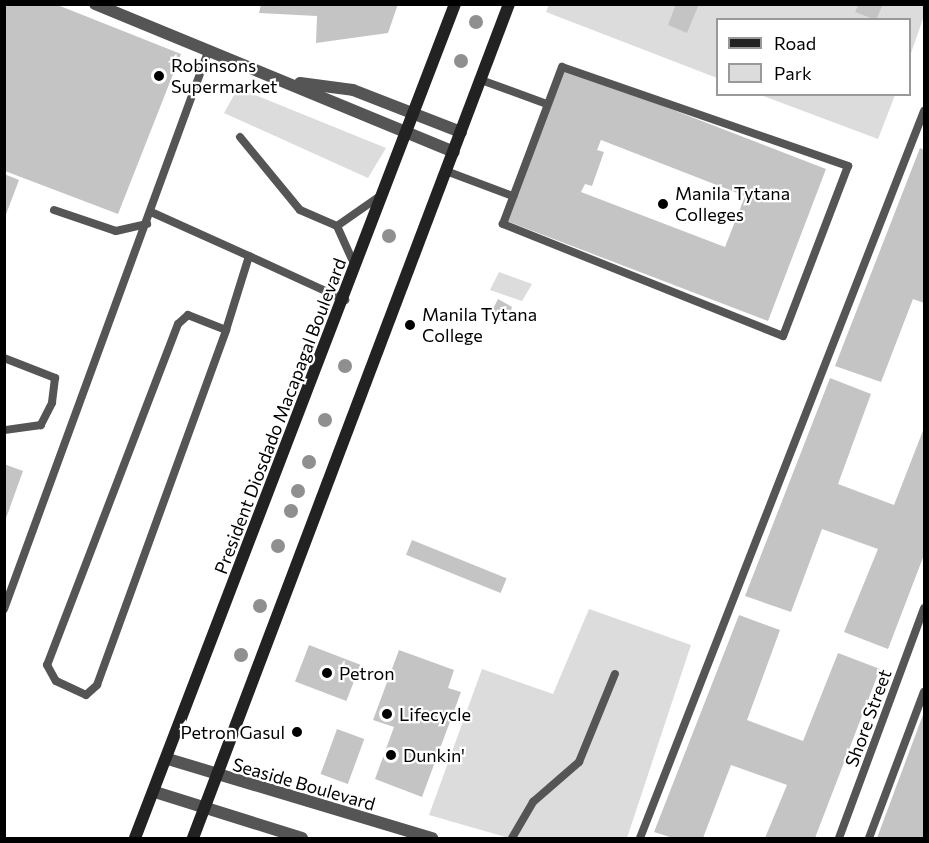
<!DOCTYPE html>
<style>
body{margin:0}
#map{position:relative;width:929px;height:843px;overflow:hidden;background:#fff;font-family:Commissioner,sans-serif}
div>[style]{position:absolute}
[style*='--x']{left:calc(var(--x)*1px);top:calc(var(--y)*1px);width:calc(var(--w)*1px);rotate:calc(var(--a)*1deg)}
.green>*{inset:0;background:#dcdcdc}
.building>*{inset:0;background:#c4c4c4;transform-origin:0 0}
.service>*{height:8px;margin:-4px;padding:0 4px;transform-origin:4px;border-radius:4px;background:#555}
.minor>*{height:12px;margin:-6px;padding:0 6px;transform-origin:6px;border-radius:6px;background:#555}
.tertiary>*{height:12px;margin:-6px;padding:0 6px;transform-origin:6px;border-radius:6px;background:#555}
.secondary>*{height:12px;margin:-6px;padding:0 6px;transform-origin:6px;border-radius:6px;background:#222}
.trees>*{width:14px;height:14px;margin:-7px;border-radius:50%;background:#8f8f8f}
.dots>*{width:16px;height:16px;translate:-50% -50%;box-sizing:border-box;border:3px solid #fff;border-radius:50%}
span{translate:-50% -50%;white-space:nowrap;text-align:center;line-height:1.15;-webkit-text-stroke:4.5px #fff;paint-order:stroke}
.poi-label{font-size:18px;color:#000}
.left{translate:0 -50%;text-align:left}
.right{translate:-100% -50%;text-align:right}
.street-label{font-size:18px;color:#000}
.frame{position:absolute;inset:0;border:6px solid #000;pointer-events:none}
.legend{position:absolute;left:716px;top:18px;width:195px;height:78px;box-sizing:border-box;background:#fff;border:2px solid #999;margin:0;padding:8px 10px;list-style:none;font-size:18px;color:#000}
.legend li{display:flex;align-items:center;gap:12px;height:30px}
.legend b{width:30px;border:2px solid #999}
</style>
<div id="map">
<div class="green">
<div style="clip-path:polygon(549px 4px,924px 5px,924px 16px,910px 56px,910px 20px,718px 20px,717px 78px,546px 12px)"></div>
<div style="clip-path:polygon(238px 88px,386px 148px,368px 178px,224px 113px)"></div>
<div style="clip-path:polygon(761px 95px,895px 95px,878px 139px)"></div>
<div style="clip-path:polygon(499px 272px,532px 284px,522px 301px,490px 290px)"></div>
<div style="clip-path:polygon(589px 609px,691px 645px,627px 838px,509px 838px,429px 815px,482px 669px,553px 694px)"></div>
</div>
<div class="building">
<div style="clip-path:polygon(5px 4px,55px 4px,181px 54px,118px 214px,5px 171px)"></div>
<div style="clip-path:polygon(261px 4px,398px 4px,388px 33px,316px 43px,317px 16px,259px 13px)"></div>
<div style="clip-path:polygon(676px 4px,699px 4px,687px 33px,668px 25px)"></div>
<div style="clip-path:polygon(859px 4px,883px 4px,876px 20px,855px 12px)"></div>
<div style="clip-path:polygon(evenodd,562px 67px,826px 169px,768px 321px,504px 220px,562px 67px,601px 140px,745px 196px,725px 247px,581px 192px,585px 184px,592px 186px,604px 152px,597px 150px,601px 140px)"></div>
<div style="clip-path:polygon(920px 148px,924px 150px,924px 303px,913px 299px,881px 382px,835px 366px)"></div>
<div style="clip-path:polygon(4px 174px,19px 180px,5px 217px,4px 217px)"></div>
<div style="clip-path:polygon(498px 299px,512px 307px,507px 324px,490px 315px)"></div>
<div style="clip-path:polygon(830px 378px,871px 394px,838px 484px,894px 505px,924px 428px,924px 555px,888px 649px,844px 632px,878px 549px,822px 529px,791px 612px,745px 596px)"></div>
<div style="clip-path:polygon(4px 464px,23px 471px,5px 521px,4px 521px)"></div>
<div style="left:412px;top:540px;width:102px;height:16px;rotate:22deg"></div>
<div style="clip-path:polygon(739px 615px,780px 630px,747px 720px,803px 741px,838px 653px,880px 669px,815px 838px,765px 838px,787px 785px,731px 765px,703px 838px,673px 838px,654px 832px)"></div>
<div style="left:309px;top:645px;width:55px;height:39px;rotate:21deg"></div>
<div style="clip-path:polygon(399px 650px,454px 670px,448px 688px,461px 692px,422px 797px,375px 779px,394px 727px,373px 720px)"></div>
<div style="clip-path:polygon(924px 712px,924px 838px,877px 838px)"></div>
<div style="left:337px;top:729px;width:29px;height:48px;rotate:20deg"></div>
</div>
<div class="service">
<div style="--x:562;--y:67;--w:303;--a:19.1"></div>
<div style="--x:848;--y:166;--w:182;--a:110.9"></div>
<div style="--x:783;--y:336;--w:302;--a:-158.2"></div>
<div style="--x:503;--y:224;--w:168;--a:-69.4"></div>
<div style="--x:481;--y:80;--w:70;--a:20"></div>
<div style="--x:240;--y:137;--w:94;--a:50.6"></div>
<div style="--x:300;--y:210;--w:40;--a:23.4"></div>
<div style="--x:446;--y:171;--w:72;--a:20.5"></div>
<div style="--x:54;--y:210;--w:65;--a:18.7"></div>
<div style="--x:116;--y:231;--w:32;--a:-13"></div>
<div style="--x:151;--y:212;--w:107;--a:24.2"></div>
<div style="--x:337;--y:226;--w:52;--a:-34.9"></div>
<div style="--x:337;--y:226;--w:44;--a:65.8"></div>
<div style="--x:226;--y:330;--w:41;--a:-158.5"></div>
<div style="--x:188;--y:315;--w:13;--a:138"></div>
<div style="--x:178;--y:324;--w:365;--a:111"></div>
<div style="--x:47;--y:665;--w:18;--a:61"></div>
<div style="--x:56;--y:681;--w:33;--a:25"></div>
<div style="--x:86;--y:695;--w:15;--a:-42"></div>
<div style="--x:97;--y:685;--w:378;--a:-70"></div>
<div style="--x:226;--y:330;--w:77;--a:-72.7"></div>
<div style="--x:249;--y:256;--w:106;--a:24.6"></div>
<div style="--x:4;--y:358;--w:55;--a:21.4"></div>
<div style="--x:55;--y:378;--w:25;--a:97"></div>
<div style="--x:52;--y:403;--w:25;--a:117"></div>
<div style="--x:41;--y:425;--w:37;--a:172"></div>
<div style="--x:4;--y:609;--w:596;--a:-69.89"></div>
<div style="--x:512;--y:838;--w:42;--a:-59.7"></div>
<div style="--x:533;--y:802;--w:61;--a:-41"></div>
<div style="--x:579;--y:762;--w:95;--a:-67.8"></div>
<div style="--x:640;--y:838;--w:781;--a:-68.66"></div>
<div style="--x:839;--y:838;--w:245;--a:-69.7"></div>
<div style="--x:869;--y:838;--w:156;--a:-69.4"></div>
</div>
<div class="minor">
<div style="--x:95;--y:4;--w:388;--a:22.4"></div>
<div style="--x:300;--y:83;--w:53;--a:7.5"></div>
<div style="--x:353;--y:90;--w:116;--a:21.3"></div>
</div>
<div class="tertiary">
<div style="--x:168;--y:759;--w:276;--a:16.7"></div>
<div style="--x:155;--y:792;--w:154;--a:17.4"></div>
</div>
<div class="secondary">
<div style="--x:135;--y:838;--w:893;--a:-69.01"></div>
<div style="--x:193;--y:838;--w:892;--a:-69.25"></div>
</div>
<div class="trees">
<div style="left:476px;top:22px"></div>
<div style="left:461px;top:61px"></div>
<div style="left:389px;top:236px"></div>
<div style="left:345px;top:366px"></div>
<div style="left:325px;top:420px"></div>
<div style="left:309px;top:462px"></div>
<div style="left:298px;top:491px"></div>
<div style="left:291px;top:511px"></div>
<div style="left:278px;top:546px"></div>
<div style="left:260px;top:606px"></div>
<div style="left:241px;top:655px"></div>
</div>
<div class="dots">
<div style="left:159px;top:76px;background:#000"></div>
<div style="left:663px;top:204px;background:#000"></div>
<div style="left:410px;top:325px;background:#000"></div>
<div style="left:327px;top:673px;background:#000"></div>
<div style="left:387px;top:714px;background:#000"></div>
<div style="left:297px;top:732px;background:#000"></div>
<div style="left:391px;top:755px;background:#000"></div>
</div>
<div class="poi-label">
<span class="left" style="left:171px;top:76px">Robinsons<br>Supermarket</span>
<span class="left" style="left:675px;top:204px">Manila Tytana<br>Colleges</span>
<span class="left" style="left:422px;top:325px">Manila Tytana<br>College</span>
<span class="left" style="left:339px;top:673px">Petron</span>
<span class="left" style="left:399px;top:714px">Lifecycle</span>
<span class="right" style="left:285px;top:732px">Petron Gasul</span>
<span class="left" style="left:403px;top:755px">Dunkin'</span>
</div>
<div class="street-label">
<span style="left:280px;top:416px;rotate:-69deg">President Diosdado Macapagal Boulevard</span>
<span style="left:868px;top:718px;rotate:-70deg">Shore Street</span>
<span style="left:304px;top:784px;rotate:16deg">Seaside Boulevard</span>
</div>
<div class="frame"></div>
<ul class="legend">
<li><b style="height:8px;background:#222"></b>Road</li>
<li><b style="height:16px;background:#dcdcdc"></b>Park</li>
</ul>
</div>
